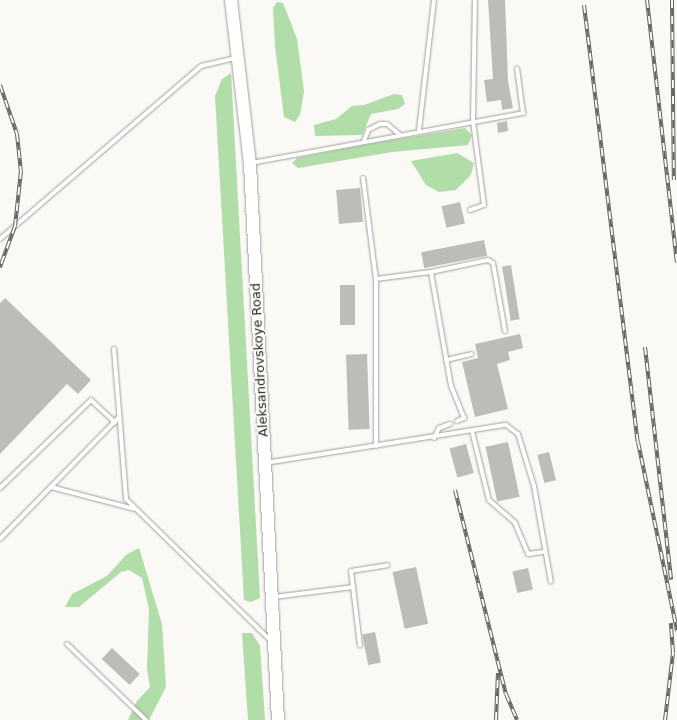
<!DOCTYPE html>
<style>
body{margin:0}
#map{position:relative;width:677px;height:720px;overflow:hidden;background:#faf9f6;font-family:"DejaVu Sans",sans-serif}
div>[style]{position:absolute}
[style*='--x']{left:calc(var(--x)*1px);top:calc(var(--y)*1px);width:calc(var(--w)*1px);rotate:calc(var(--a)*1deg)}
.green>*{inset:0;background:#b0dda8}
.building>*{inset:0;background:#bdbcb8;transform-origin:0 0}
.roads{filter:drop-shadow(0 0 1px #9f9e9a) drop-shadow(0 0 1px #9f9e9a)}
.lane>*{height:4px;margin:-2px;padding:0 2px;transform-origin:2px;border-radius:2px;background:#fff}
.secondary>*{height:12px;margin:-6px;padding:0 6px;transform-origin:6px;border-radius:6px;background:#fff}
.rail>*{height:4px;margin-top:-2px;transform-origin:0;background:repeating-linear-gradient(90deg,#faf9f6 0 8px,#646361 0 16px);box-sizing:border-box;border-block:1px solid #646361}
span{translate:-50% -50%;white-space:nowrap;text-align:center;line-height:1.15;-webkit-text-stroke:3.5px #faf9f6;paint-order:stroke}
.street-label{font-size:13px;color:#2f2e2d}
</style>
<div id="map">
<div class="green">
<div style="clip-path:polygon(277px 2px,283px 3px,297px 39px,304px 91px,300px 115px,295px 122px,284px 117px,275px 46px,273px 8px)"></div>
<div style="clip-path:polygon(231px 73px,260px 598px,251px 602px,244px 600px,215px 96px,222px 79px)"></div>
<div style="clip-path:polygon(394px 94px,402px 95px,405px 104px,398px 109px,371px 114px,362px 135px,315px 136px,314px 125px,336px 119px,352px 106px,364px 105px)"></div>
<div style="clip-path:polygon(465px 128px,472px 135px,468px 145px,392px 152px,298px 168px,292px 163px,297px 158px,363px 145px)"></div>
<div style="clip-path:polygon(457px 153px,474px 163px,471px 175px,456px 190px,439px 192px,426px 185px,411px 161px)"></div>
<div style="clip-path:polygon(139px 548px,162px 624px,166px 687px,149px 720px,128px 720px,137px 701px,150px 687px,147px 669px,149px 609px,142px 578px,129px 570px,121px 572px,79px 607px,65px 607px,72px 594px,107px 576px,126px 555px)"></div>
<div style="clip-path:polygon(242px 633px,252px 633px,260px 646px,265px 720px,248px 720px)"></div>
</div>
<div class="building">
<div style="clip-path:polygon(488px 0,505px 0,508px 81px,513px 108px,502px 110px,501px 100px,487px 102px,484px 80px,493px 79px)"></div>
<div style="clip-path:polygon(507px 121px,508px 131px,498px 133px,497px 123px)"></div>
<div style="left:360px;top:188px;width:34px;height:24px;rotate:85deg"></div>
<div style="left:460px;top:202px;width:22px;height:19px;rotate:77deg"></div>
<div style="left:484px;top:240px;width:16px;height:64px;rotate:79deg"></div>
<div style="left:511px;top:265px;width:55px;height:9px;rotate:81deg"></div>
<div style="left:340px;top:285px;width:15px;height:40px"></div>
<div style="clip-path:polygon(5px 298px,91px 380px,78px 394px,67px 384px,0 454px,0 303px)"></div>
<div style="clip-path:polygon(520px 334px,523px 348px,508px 352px,510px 360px,497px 364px,508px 409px,475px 417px,462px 362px,478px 358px,475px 344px)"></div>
<div style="left:367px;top:354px;width:75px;height:21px;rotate:88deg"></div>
<div style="left:508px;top:442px;width:56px;height:23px;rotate:78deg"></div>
<div style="left:466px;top:444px;width:30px;height:17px;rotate:75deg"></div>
<div style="left:549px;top:452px;width:29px;height:12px;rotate:76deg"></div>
<div style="left:416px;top:567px;width:58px;height:24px;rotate:78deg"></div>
<div style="left:528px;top:568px;width:22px;height:16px;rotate:77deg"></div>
<div style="left:375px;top:632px;width:31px;height:13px;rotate:79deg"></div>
<div style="left:112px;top:648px;width:38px;height:15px;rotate:43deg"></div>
</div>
<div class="roads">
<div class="lane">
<div style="--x:419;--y:130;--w:131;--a:-83.4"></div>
<div style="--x:364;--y:141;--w:12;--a:-70"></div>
<div style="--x:368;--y:130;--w:13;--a:-27"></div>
<div style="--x:380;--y:124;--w:7;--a:0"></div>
<div style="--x:387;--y:124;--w:16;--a:40"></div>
<div style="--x:251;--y:163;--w:277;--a:-10.4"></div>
<div style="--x:523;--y:113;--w:45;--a:-97.6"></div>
<div style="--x:363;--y:178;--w:102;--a:82.7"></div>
<div style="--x:376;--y:279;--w:167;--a:90"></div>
<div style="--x:470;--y:210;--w:15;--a:-20"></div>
<div style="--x:484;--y:205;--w:85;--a:-97.5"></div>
<div style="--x:473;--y:121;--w:121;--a:-89.1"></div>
<div style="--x:0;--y:239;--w:265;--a:-40.7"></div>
<div style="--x:201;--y:66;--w:36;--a:-13"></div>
<div style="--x:376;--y:279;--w:55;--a:-7.3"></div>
<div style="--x:114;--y:349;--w:150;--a:85.4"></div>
<div style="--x:126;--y:499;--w:203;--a:44.4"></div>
<div style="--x:446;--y:360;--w:26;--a:-13"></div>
<div style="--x:457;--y:421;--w:8;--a:-23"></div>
<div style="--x:464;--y:418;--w:35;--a:-112"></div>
<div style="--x:451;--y:386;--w:116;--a:-100"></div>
<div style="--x:431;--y:272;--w:58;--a:-11.9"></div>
<div style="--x:488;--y:260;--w:6;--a:31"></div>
<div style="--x:493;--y:263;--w:69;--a:80"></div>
<div style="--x:472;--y:431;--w:71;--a:76.2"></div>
<div style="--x:489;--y:500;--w:35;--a:41"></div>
<div style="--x:515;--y:523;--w:34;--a:67"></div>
<div style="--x:528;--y:554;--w:15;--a:-8"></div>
<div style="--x:434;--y:438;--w:11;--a:-63"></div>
<div style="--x:439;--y:428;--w:12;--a:-20"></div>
<div style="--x:265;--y:463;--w:244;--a:-9"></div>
<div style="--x:506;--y:425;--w:15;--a:37"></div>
<div style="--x:518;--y:434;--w:54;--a:72.9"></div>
<div style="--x:534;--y:486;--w:97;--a:80"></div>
<div style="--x:51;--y:487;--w:87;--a:14.7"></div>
<div style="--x:0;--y:488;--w:127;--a:-44"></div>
<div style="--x:91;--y:400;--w:33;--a:43"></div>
<div style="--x:0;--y:539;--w:169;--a:-45.7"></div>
<div style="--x:353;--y:587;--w:59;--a:83.2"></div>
<div style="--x:274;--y:597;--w:80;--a:-7.2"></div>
<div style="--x:353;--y:587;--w:16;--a:-97"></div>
<div style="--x:351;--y:571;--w:37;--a:-9"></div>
<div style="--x:67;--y:644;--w:110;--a:43.9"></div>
</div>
<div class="secondary">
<div style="--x:231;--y:0;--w:165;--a:83.4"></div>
<div style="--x:250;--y:164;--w:557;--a:87.12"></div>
</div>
</div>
<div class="rail">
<div style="--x:647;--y:0;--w:264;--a:83.5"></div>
<div style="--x:672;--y:0;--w:180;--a:89.4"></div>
<div style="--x:584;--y:5;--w:440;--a:83"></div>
<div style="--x:638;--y:442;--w:193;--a:78.3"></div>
<div style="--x:0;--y:85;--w:52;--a:70.9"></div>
<div style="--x:17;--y:134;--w:37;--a:84"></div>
<div style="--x:21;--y:171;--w:55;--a:96.2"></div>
<div style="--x:15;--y:226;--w:44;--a:110.1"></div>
<div style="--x:645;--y:347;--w:234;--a:83.6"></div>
<div style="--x:455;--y:490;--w:210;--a:76"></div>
<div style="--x:506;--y:694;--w:28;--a:67"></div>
<div style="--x:496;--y:720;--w:47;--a:-87.6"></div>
<div style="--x:665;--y:720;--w:67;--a:-83.2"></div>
<div style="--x:673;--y:653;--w:30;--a:-94"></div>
</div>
<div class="street-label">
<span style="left:260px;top:360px;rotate:-93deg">Aleksandrovskoye Road</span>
</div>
</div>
